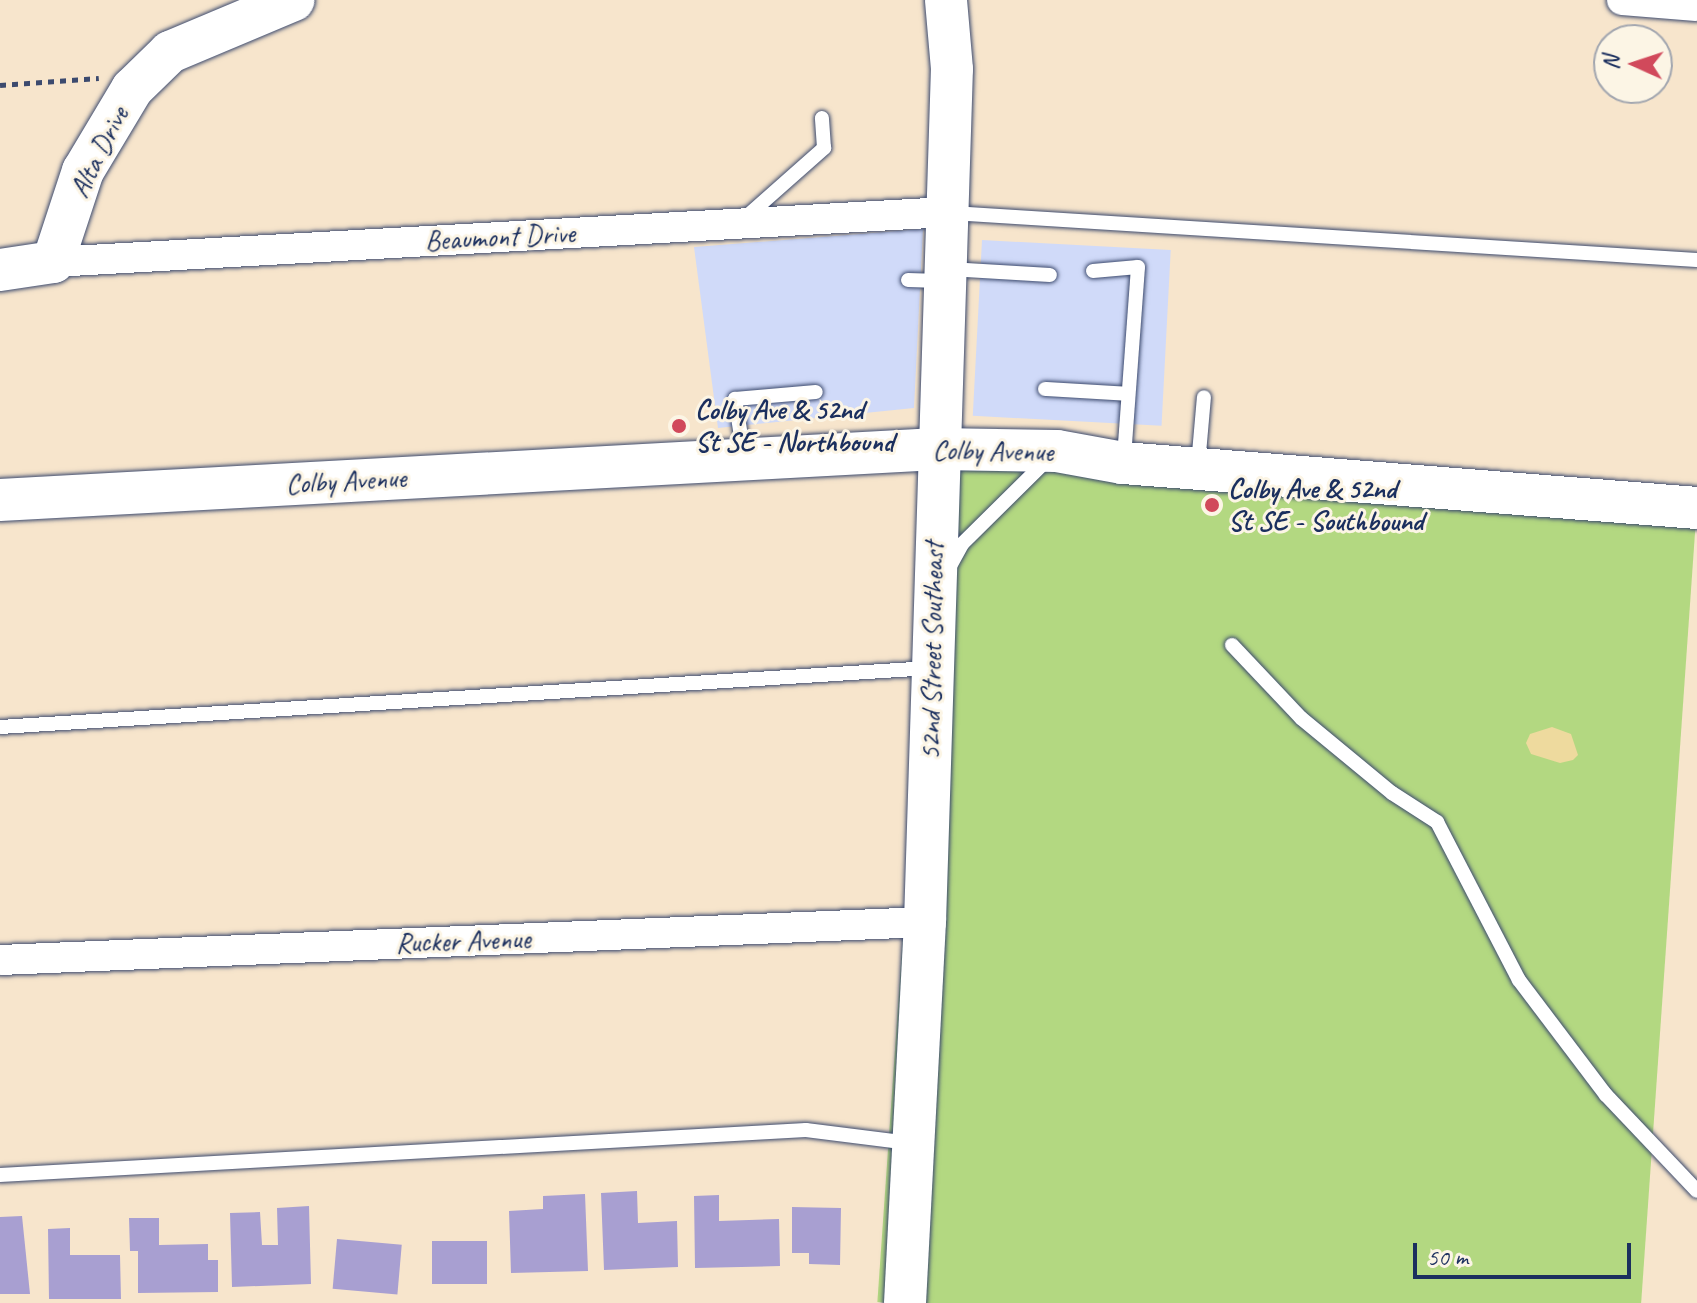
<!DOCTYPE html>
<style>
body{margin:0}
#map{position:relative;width:1697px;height:1303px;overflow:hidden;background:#f7e5cc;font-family:Caveat,sans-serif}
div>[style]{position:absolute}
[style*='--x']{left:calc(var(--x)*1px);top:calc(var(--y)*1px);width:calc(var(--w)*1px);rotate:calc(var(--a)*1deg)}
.built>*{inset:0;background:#d0daf9;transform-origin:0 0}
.green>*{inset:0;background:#b3d881;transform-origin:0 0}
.sand>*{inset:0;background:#eeda9e}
.building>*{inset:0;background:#a89fd1;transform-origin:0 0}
.path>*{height:5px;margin-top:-2.5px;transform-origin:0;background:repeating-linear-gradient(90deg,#3c4a6e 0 6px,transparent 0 12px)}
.roads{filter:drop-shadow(0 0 2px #3c4a6e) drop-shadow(0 0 2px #3c4a6e)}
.lane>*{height:14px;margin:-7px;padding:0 7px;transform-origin:7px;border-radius:7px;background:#fff}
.street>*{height:30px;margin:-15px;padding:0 15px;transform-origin:15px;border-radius:15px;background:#fff}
.secondary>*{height:42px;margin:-21px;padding:0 21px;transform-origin:21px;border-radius:21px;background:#fff}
.dots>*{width:22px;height:22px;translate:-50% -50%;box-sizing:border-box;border:4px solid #fcf5e5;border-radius:50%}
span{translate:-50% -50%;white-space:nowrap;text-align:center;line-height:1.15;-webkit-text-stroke:6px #fcf5e5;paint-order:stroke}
.street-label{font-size:28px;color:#1b2f5e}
.poi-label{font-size:28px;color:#1b2f5e;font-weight:700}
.left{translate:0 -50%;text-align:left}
.north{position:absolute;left:1593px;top:24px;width:80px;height:80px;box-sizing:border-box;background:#fcf5e5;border:2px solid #a2a6af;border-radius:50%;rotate:273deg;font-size:22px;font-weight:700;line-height:32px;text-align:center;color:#1b2f5e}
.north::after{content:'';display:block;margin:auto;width:28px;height:36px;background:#d1495b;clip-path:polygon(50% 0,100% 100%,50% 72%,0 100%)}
.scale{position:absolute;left:1413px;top:1243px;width:218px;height:36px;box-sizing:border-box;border:4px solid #1b2f5e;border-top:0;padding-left:10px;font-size:24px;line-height:28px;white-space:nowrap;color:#1b2f5e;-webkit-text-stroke:6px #fcf5e5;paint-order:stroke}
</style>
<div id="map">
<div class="built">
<div style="clip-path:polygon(923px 229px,914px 408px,718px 428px,694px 247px)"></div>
<div style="left:982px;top:240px;width:189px;height:176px;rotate:3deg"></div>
</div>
<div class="green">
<div style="left:937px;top:449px;width:762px;height:855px;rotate:4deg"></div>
</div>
<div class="sand">
<div style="clip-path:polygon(1552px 727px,1571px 734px,1578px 755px,1573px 760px,1560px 763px,1531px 754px,1526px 743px,1530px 734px)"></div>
</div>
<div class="building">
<div style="clip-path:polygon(637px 1191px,638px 1223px,677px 1221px,678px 1267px,604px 1270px,601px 1193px)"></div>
<div style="clip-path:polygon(585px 1194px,588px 1271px,511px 1273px,509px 1211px,543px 1209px,543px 1196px)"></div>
<div style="clip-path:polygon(719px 1195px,719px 1221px,779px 1219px,780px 1266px,695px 1268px,694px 1196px)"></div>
<div style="clip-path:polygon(309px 1206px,311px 1284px,232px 1287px,230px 1213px,260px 1212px,262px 1245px,278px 1245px,277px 1208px)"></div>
<div style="clip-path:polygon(792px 1207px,841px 1208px,840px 1265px,809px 1264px,809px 1253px,792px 1253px)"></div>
<div style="clip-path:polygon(22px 1216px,30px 1294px,0 1294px,0 1217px)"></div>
<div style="clip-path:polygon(129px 1218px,159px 1218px,159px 1245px,208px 1244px,208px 1260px,218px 1260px,218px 1292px,138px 1293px,138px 1251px,130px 1251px)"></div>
<div style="clip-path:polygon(70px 1228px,70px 1255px,120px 1255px,121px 1299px,49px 1299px,48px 1229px)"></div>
<div style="left:337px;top:1239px;width:65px;height:50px;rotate:5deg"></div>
<div style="left:432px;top:1241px;width:55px;height:43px"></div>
</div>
<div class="path">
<div style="--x:0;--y:85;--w:99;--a:-4"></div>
</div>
<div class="roads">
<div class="lane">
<div style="--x:952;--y:213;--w:746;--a:3.61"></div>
<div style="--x:745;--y:218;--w:106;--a:-41.5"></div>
<div style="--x:824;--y:148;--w:30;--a:-94"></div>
<div style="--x:949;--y:269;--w:101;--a:3.4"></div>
<div style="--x:1093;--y:271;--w:45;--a:-5.1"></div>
<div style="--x:1138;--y:267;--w:193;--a:94.2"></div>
<div style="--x:908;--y:280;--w:32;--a:2"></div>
<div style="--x:1045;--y:389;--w:83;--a:3.4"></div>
<div style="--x:744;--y:455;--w:57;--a:-99.1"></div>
<div style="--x:735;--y:399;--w:81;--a:-4.9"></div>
<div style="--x:1198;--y:465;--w:68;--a:-85"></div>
<div style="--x:950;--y:566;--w:25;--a:-61"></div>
<div style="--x:962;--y:544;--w:122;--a:-44.7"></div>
<div style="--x:1232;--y:645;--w:100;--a:46.6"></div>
<div style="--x:1301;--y:718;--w:118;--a:39.5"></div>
<div style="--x:1392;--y:793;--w:54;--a:32.8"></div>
<div style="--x:1437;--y:822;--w:178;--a:62.6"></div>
<div style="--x:1519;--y:980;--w:144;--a:52.9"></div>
<div style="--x:1606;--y:1095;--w:132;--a:46.5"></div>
<div style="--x:0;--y:727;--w:933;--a:-3.63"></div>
<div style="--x:0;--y:1175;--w:807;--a:-3.2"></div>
<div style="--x:806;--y:1130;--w:104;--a:7.2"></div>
</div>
<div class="street">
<div style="--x:1622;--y:0;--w:75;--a:4.6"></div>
<div style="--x:53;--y:262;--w:896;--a:-3.2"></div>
<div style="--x:0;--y:960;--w:926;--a:-2.35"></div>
</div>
<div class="secondary">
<div style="--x:0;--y:270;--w:54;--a:-8.6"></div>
<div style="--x:53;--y:262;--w:96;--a:-71.8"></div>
<div style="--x:83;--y:171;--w:96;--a:-59.1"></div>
<div style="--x:132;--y:89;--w:53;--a:-44.2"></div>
<div style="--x:170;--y:52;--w:134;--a:-22.8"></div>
<div style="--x:0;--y:500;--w:938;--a:-3.12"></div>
<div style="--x:937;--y:449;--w:120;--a:1"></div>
<div style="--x:1057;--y:451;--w:67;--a:10.3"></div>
<div style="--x:1123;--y:463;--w:576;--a:4.48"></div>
<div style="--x:905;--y:1303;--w:382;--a:-87"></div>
<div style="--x:925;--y:922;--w:853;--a:-88.19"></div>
<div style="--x:952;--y:69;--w:69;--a:-95"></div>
</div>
</div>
<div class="dots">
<div style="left:679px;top:426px;background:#d1495b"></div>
<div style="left:1212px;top:505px;background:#d1495b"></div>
</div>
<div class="street-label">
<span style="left:99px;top:152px;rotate:-63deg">Alta Drive</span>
<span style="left:500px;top:237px;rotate:-3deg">Beaumont Drive</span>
<span style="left:993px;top:451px;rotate:1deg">Colby Avenue</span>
<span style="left:346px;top:481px;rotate:-3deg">Colby Avenue</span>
<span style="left:932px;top:651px;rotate:-89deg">52nd Street Southeast</span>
<span style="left:463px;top:941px;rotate:-2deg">Rucker Avenue</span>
</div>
<div class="poi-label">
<span class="left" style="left:695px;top:426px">Colby Ave &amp; 52nd<br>St SE - Northbound</span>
<span class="left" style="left:1228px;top:505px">Colby Ave &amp; 52nd<br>St SE - Southbound</span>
</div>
<div class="north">N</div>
<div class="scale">50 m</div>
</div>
